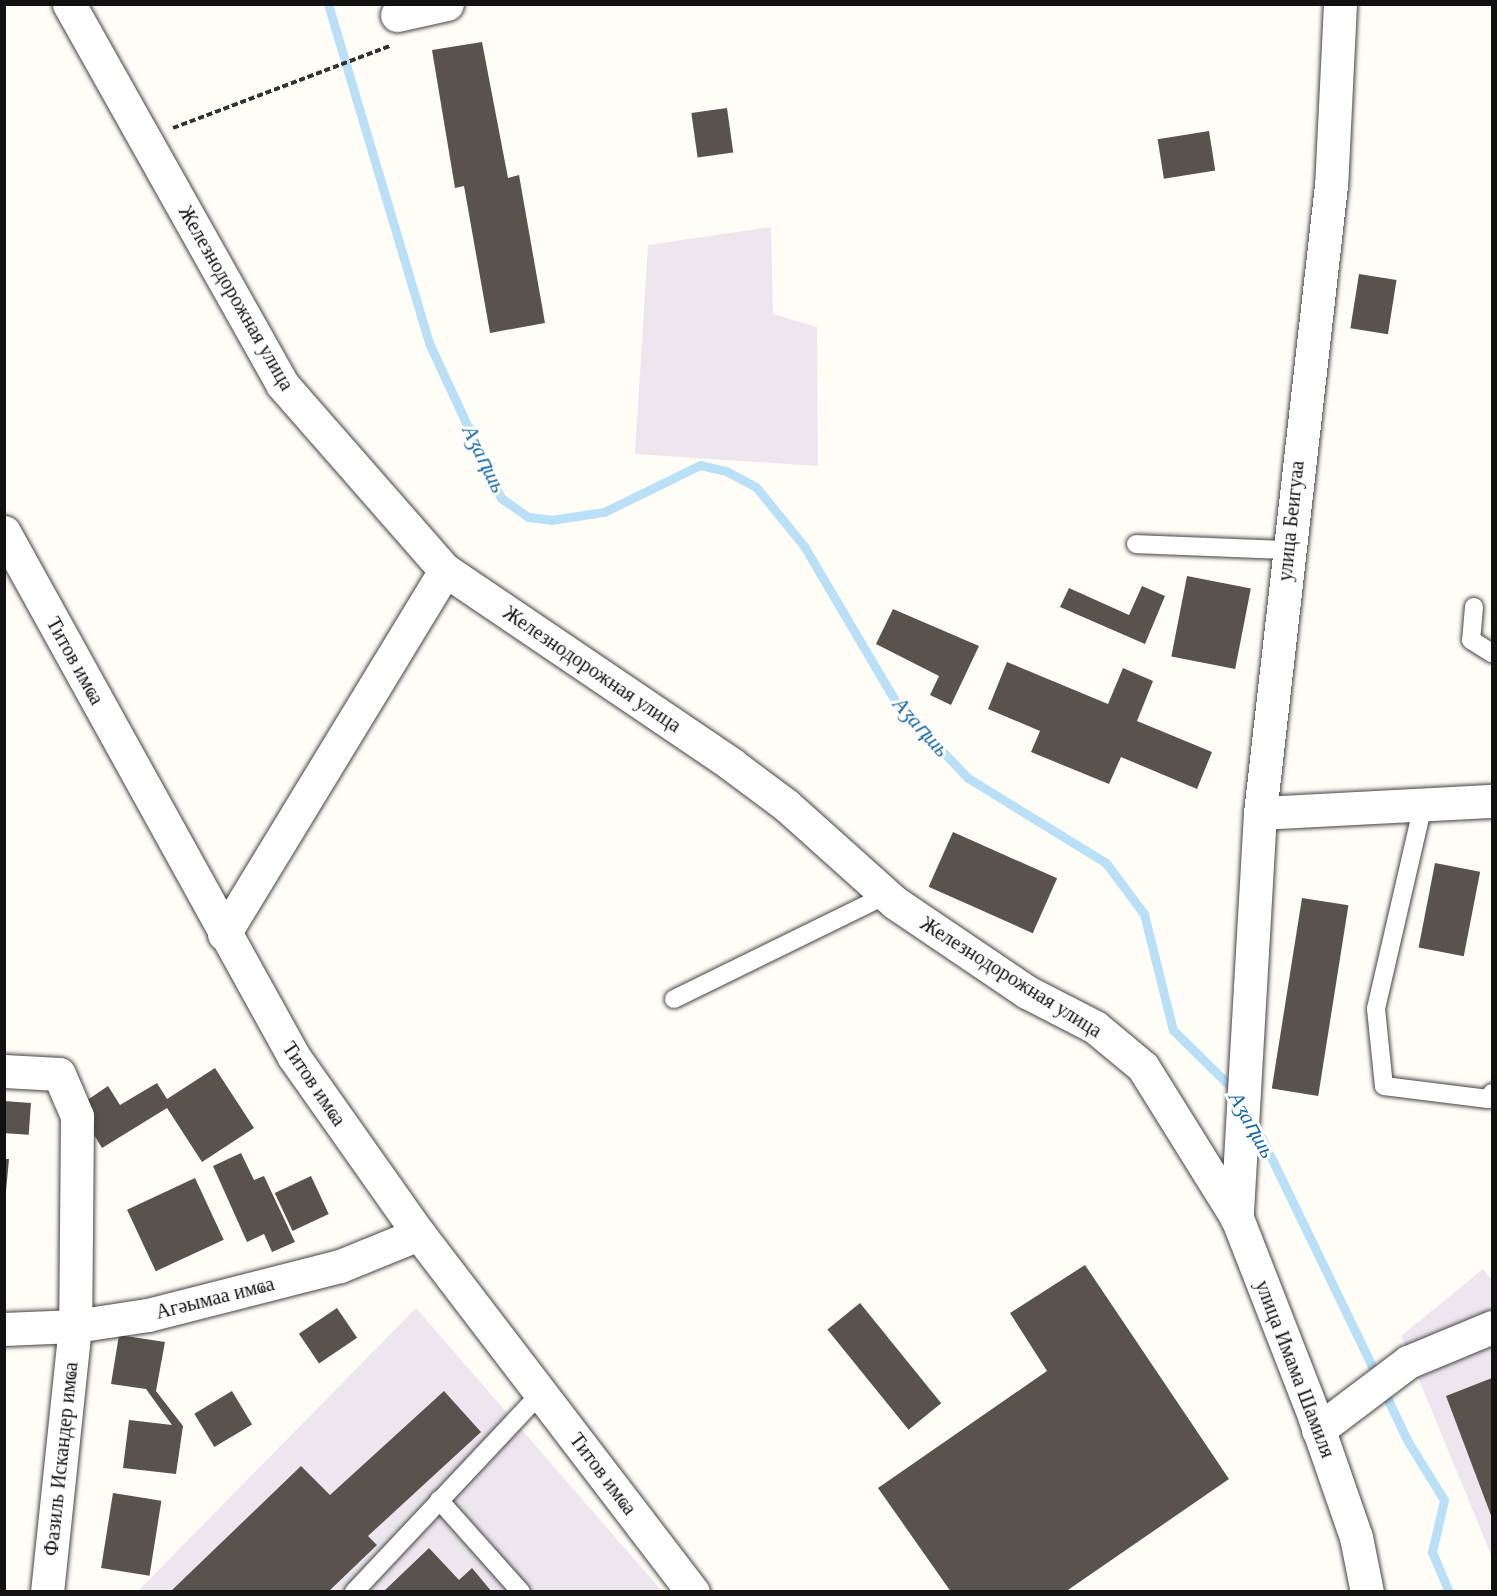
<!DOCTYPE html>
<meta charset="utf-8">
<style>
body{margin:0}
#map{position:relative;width:1497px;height:1596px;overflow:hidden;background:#fffdf5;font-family:Georgia,serif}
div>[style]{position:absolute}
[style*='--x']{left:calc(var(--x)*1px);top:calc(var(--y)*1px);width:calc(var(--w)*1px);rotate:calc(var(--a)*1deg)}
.industrial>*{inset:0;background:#eee6ef}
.stream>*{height:9px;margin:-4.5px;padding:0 4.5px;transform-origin:4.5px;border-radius:4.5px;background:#b9e0f7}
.building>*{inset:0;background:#5a524d;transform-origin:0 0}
.path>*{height:4px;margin-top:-2px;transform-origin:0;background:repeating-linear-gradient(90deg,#333 0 6px,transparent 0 9px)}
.roads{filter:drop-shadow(0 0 2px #444) drop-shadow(0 0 2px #444)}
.service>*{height:18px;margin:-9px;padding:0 9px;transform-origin:9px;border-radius:9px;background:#fff}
.minor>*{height:33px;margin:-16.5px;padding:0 16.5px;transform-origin:16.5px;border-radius:16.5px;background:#fff}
.tertiary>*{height:33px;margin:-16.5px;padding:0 16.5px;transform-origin:16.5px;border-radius:16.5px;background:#fff}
span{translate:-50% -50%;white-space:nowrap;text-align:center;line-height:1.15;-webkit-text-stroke:6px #fff;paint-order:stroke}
.street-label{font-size:20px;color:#111}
.water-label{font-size:21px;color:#1768a6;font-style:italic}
.frame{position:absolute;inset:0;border:6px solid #111;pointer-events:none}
</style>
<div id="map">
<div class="industrial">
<div style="clip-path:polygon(771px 227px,773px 314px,817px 327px,818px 466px,635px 454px,648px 245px)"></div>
<div style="clip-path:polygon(1483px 1269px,1492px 1280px,1492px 1557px,1401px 1336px)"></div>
<div style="clip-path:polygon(416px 1308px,662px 1591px,137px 1592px)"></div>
</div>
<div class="stream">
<div style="--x:328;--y:4;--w:354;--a:73.4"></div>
<div style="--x:429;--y:343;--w:171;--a:65.1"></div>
<div style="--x:501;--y:498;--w:33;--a:35"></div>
<div style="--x:528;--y:517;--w:23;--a:7"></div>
<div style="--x:551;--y:520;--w:54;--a:-8.6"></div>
<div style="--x:604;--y:512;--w:107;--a:-26.1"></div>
<div style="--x:700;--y:465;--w:27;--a:13"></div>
<div style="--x:726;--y:471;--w:34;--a:28"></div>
<div style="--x:756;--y:487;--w:76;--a:50.9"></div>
<div style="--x:804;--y:546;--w:183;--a:59.5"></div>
<div style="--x:897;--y:704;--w:103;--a:46.2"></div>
<div style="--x:968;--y:778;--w:162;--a:31.6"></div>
<div style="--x:1106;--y:863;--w:64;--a:53.3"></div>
<div style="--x:1144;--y:914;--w:120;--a:76"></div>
<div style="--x:1173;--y:1030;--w:88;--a:44.5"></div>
<div style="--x:1254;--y:1122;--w:283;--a:64.2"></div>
<div style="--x:1383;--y:1389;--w:56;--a:64.8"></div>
<div style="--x:1407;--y:1440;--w:70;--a:58.3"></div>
<div style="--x:1444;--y:1500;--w:53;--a:103"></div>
<div style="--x:1432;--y:1552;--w:43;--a:67"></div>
</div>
<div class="building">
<div style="clip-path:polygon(482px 42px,508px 178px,519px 175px,545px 323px,490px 333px,464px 186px,455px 188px,432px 50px)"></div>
<div style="left:727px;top:108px;width:45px;height:36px;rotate:82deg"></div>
<div style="left:1209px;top:131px;width:40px;height:52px;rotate:81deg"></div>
<div style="left:1359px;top:274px;width:38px;height:55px;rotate:9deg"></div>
<div style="left:1187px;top:576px;width:65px;height:82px;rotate:11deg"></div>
<div style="clip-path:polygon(1142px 586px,1165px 596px,1145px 644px,1060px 607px,1069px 588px,1129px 615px)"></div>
<div style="clip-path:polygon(893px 609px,979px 646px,951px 705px,930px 695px,939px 676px,876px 644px)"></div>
<div style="clip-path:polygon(1007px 662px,1108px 704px,1123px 668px,1153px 681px,1137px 721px,1212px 752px,1197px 789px,1121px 757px,1109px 784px,1031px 752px,1040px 731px,988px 709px)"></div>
<div style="left:953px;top:832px;width:114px;height:60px;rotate:24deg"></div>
<div style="left:1435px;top:863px;width:46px;height:86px;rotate:11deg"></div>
<div style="left:1302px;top:898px;width:47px;height:193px;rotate:9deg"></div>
<div style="clip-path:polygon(215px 1068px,254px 1128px,202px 1162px,167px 1108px,102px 1148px,77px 1107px,108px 1086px,120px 1105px,157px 1083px,167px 1099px)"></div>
<div style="left:4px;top:1101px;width:27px;height:32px;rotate:4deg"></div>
<div style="clip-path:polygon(241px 1153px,254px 1180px,264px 1176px,295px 1242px,272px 1252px,264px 1234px,247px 1242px,213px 1166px)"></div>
<div style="clip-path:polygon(4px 1159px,9px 1159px,6px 1191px,4px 1191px)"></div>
<div style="left:311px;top:1176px;width:42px;height:40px;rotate:65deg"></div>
<div style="left:195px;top:1178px;width:68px;height:75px;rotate:65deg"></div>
<div style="clip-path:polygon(1085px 1265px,1229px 1479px,1065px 1592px,951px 1592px,878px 1488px,1047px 1371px,1010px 1313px)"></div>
<div style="left:860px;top:1303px;width:129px;height:42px;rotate:51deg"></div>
<div style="left:337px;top:1308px;width:36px;height:46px;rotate:56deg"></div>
<div style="clip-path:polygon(119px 1335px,165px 1342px,156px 1391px,183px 1426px,176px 1474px,123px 1468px,129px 1420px,172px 1425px,146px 1389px,111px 1384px)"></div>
<div style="clip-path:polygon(1492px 1378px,1492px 1518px,1446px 1396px)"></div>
<div style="left:232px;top:1391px;width:39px;height:44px;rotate:59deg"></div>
<div style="clip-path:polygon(444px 1391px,481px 1432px,368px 1536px,377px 1545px,328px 1592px,170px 1592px,301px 1466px,330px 1495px)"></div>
<div style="left:113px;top:1493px;width:49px;height:76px;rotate:9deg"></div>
<div style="clip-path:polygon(429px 1548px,459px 1580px,472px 1568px,492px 1592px,383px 1592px)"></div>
</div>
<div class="path">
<div style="--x:173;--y:128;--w:232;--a:-20.7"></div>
</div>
<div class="roads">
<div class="service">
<div style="--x:1136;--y:544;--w:152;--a:2.3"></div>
<div style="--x:1474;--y:607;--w:33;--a:95"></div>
<div style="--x:1471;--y:640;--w:25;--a:32"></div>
<div style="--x:1423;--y:805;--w:209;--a:103"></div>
<div style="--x:1376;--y:1009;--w:77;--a:84.1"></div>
<div style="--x:1384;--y:1086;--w:105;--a:7.1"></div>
<div style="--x:1488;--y:1099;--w:7;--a:-56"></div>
<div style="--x:674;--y:999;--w:236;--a:-26.1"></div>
<div style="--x:439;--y:1500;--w:123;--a:48.3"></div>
<div style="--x:354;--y:1592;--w:273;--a:-46.8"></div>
</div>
<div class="minor">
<div style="--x:69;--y:4;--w:436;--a:60.7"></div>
<div style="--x:282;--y:384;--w:247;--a:48.8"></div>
<div style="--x:445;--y:570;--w:346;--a:34.1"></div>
<div style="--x:731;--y:764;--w:69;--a:36.7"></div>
<div style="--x:786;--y:805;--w:145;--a:41.9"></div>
<div style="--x:894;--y:902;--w:161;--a:34.1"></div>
<div style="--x:1027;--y:992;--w:76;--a:27.2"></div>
<div style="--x:1095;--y:1027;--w:62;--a:39.8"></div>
<div style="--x:1143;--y:1067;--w:178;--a:58.1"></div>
<div style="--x:1340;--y:4;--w:181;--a:92.8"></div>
<div style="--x:1331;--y:185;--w:632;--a:96.45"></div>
<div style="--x:1260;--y:813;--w:406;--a:93.3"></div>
<div style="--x:1237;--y:1218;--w:212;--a:68.7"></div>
<div style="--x:1314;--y:1416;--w:128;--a:70.9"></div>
<div style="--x:1356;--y:1537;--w:56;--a:78.7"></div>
<div style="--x:397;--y:15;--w:51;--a:-12.4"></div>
<div style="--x:4;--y:532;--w:600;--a:61.08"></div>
<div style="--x:294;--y:1057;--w:217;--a:54.8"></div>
<div style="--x:1260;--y:813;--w:232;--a:-3"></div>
<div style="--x:224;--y:934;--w:426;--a:-58.7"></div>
<div style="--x:4;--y:1071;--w:55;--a:3.1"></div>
<div style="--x:59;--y:1074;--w:46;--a:66.8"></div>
<div style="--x:77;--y:1116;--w:210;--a:90.5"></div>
<div style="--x:75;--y:1326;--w:267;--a:96"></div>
<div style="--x:1318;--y:1430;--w:113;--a:-37.1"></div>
<div style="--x:1408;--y:1362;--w:91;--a:-22.6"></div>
</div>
<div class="tertiary">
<div style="--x:4;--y:1329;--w:71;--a:-2.4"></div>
<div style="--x:75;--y:1326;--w:74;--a:-8.6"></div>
<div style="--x:148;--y:1315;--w:198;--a:-14.3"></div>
<div style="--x:340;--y:1266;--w:85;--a:-22.1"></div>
<div style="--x:419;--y:1234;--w:451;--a:52.6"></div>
</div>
</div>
<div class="street-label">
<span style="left:236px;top:298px;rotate:60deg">Железнодорожная улица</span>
<span style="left:1291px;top:521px;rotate:-84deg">улица Беигуаа</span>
<span style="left:75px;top:661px;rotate:61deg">Титов имҩа</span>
<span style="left:592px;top:669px;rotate:34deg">Железнодорожная улица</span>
<span style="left:1011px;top:977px;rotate:32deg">Железнодорожная улица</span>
<span style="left:314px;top:1084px;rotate:56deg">Титов имҩа</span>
<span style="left:215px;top:1298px;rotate:-14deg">Агәымаа имҩа</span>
<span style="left:1295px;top:1369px;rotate:69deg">улица Имама Шамиля</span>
<span style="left:61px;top:1459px;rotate:-84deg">Фазиль Искандер имҩа</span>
<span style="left:603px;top:1474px;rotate:53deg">Титов имҩа</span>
</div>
<div class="water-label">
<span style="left:484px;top:459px;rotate:64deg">Аӡаԥшь</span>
<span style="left:921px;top:727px;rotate:48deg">Аӡаԥшь</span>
<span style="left:1252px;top:1125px;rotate:61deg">Аӡаԥшь</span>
</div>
<div class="frame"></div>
</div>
